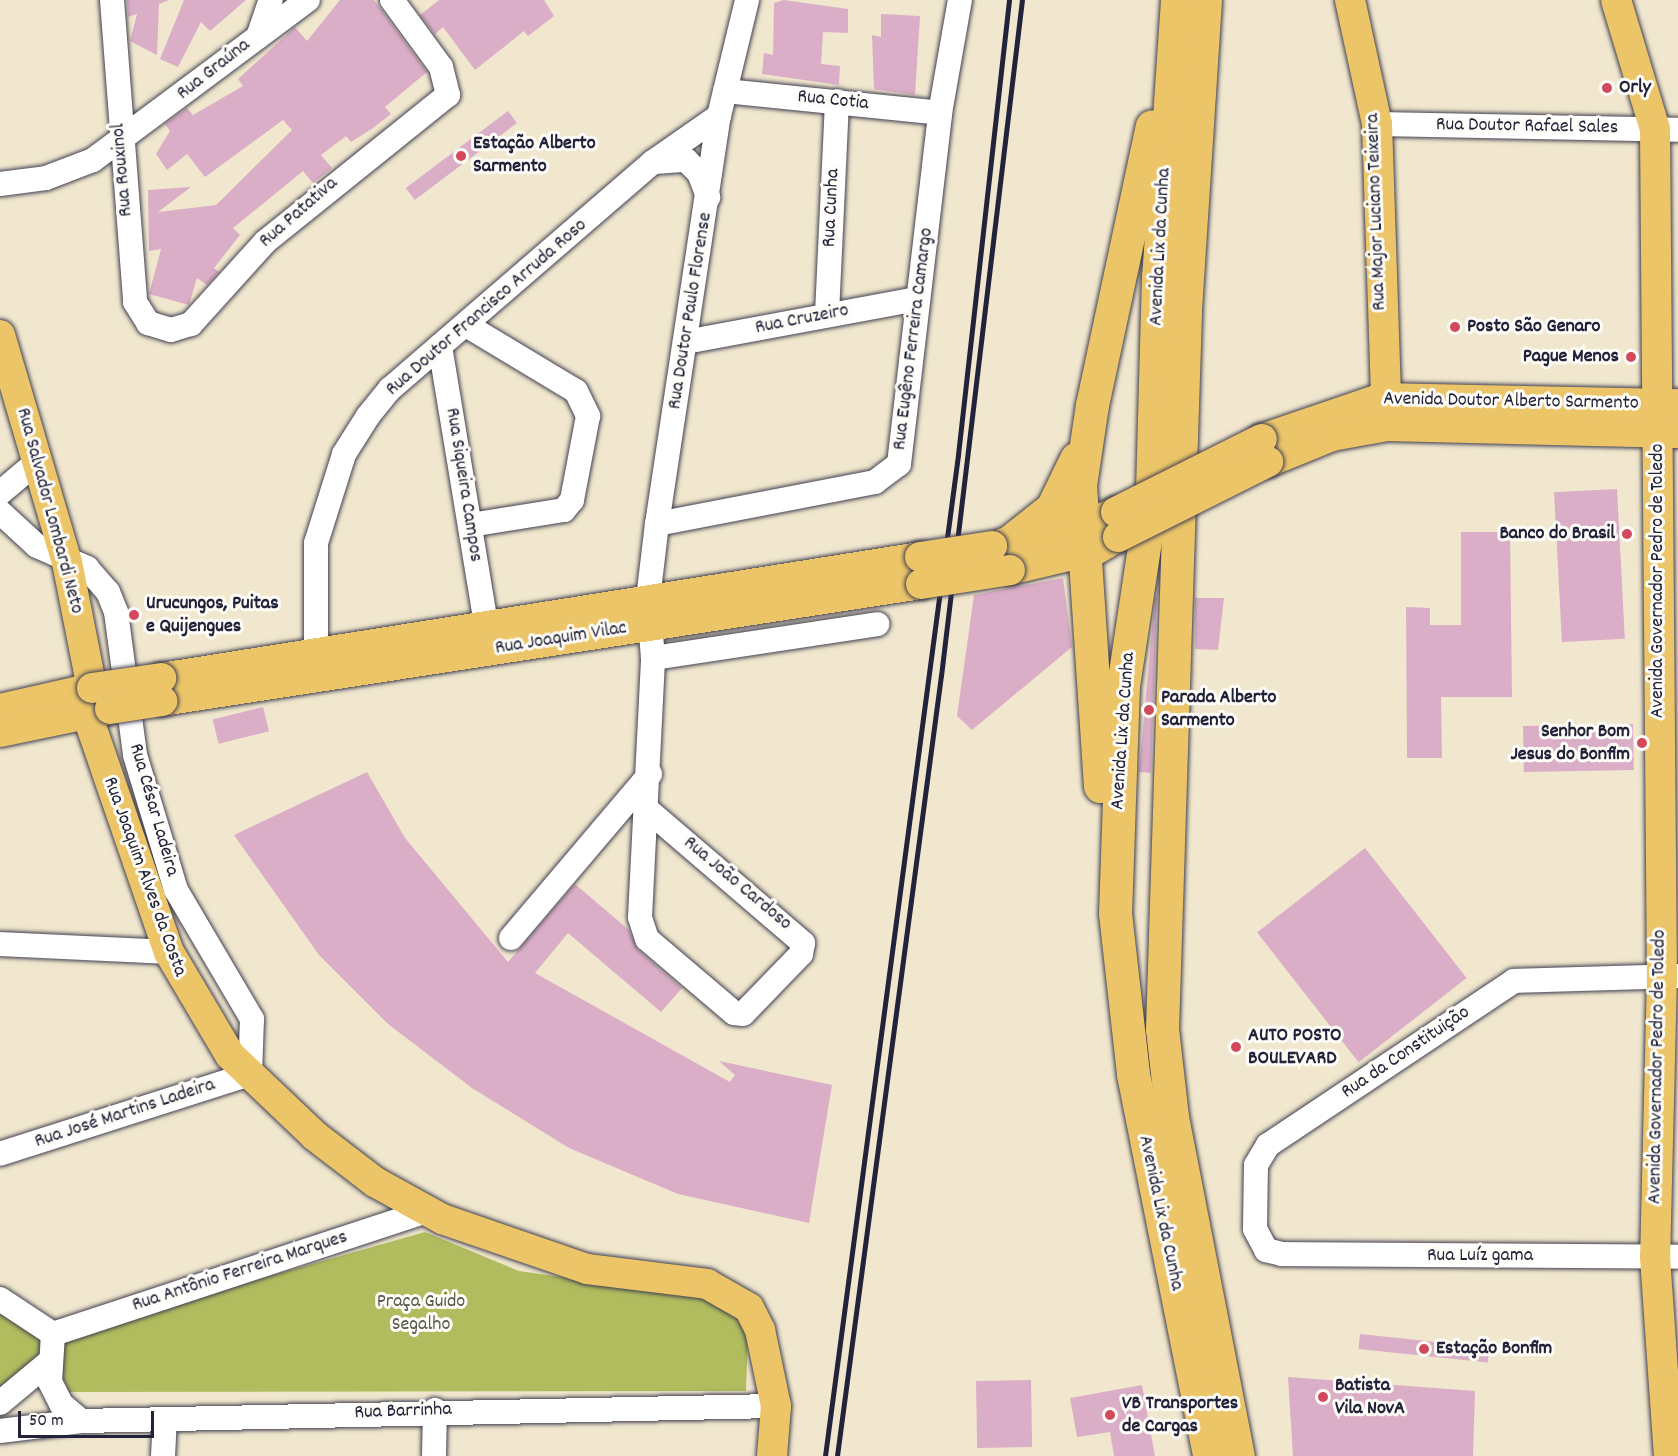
<!DOCTYPE html>
<meta charset="utf-8">
<style>
body{margin:0}
#map{position:relative;width:1678px;height:1456px;overflow:hidden;background:#f1e7ce;font-family:Dekko,sans-serif}
div>[style]{position:absolute}
[style*='--x']{left:calc(var(--x)*1px);top:calc(var(--y)*1px);width:calc(var(--w)*1px);rotate:calc(var(--a)*1deg)}
.green>*{inset:0;background:#b1bc5e}
.building>*{inset:0;background:#dbaec7;transform-origin:0 0}
.roads{filter:drop-shadow(0 0 2px #414051) drop-shadow(0 0 2px #414051)}
.minor>*{height:24px;margin:-12px;padding:0 12px;transform-origin:12px;border-radius:12px;background:#fff}
.major>*{height:30px;margin:-15px;padding:0 15px;transform-origin:15px;border-radius:15px;background:#edc569}
.highway>*{height:33px;margin:-16.5px;padding:0 16.5px;transform-origin:16.5px;border-radius:16.5px;background:#edc569}
.rail>*{height:4.5px;margin:-2.25px;padding:0 2.25px;transform-origin:2.25px;border-radius:2.25px;background:#22223b}
.bridges{filter:drop-shadow(0 0 2px #414051) drop-shadow(0 0 2px #414051)}
.major-bridge>*{height:30px;margin:-15px;padding:0 15px;transform-origin:15px;border-radius:15px;background:#edc569}
.dots>*{width:16px;height:16px;translate:-50% -50%;box-sizing:border-box;border:3px solid #fdfcf7;border-radius:50%}
span{translate:-50% -50%;white-space:nowrap;text-align:center;line-height:1.15;-webkit-text-stroke:6px #fdfcf7;paint-order:stroke}
.street-label{font-size:20px;color:#22223b}
.poi-label{font-size:20px;color:#22223b;font-weight:700}
.left{translate:0 -50%;text-align:left}
.right{translate:-100% -50%;text-align:right}
.park-label{font-size:20px;color:#545847}
.scale{position:absolute;left:18px;top:1411px;width:136px;height:27px;box-sizing:border-box;border:3px solid #22223b;border-top:0;padding-left:8px;font-size:18px;line-height:21px;white-space:nowrap;color:#22223b;-webkit-text-stroke:4px #fdfcf7;paint-order:stroke}
</style>
<div id="map">
<div class="green">
<div style="clip-path:polygon(425px 1232px,519px 1271px,706px 1298px,742px 1320px,748px 1335px,746px 1391px,69px 1392px,54px 1358px,66px 1334px)"></div>
<div style="clip-path:polygon(0 1313px,38px 1332px,43px 1355px,0 1388px)"></div>
</div>
<div class="building">
<div style="clip-path:polygon(127px 0,169px 0,159px 4px,157px 55px,130px 41px,137px 14px,128px 17px)"></div>
<div style="clip-path:polygon(184px 0,246px 0,210px 31px,201px 22px,178px 67px,160px 59px)"></div>
<div style="clip-path:polygon(340px 0,374px 0,427px 72px,385px 107px,391px 114px,373px 128px,351px 142px,346px 136px,321px 155px,332px 168px,313px 183px,303px 171px,233px 228px,240px 235px,214px 268px,219px 272px,207px 285px,197px 278px,189px 305px,149px 294px,161px 249px,149px 251px,148px 190px,191px 187px,158px 212px,216px 205px,292px 130px,283px 120px,205px 177px,187px 154px,167px 170px,156px 154px,170px 131px,165px 124px,187px 108px,193px 115px,243px 86px,238px 79px,295px 27px,307px 41px)"></div>
<div style="clip-path:polygon(439px 0,544px 0,554px 16px,528px 36px,524px 31px,475px 70px,443px 27px,435px 34px,420px 15px)"></div>
<div style="clip-path:polygon(784px 0,848px 9px,848px 33px,823px 32px,821px 64px,840px 66px,839px 85px,762px 74px,764px 53px,773px 55px,774px 3px)"></div>
<div style="clip-path:polygon(881px 14px,920px 16px,915px 95px,874px 89px,872px 35px,881px 37px)"></div>
<div style="left:508px;top:111px;width:15px;height:128px;rotate:53deg"></div>
<div style="left:1617px;top:489px;width:150px;height:63px;rotate:87deg"></div>
<div style="clip-path:polygon(1461px 532px,1510px 532px,1512px 697px,1441px 697px,1442px 758px,1407px 758px,1406px 607px,1430px 608px,1430px 625px,1461px 625px)"></div>
<div style="clip-path:polygon(1063px 578px,1072px 647px,972px 730px,957px 716px,974px 595px)"></div>
<div style="clip-path:polygon(1155px 597px,1157px 597px,1151px 773px,1139px 772px)"></div>
<div style="clip-path:polygon(1195px 598px,1224px 598px,1218px 650px,1195px 649px)"></div>
<div style="left:263px;top:707px;width:25px;height:52px;rotate:76deg"></div>
<div style="left:1633px;top:724px;width:46px;height:110px;rotate:89deg"></div>
<div style="clip-path:polygon(367px 772px,405px 838px,508px 962px,575px 884px,629px 930px,638px 950px,682px 988px,661px 1012px,568px 933px,535px 973px,730px 1082px,735px 1075px,719px 1061px,832px 1085px,809px 1223px,678px 1194px,569px 1148px,472px 1088px,388px 1024px,319px 955px,234px 835px)"></div>
<div style="left:1365px;top:848px;width:165px;height:137px;rotate:52deg"></div>
<div style="left:1360px;top:1334px;width:130px;height:15px;rotate:6deg"></div>
<div style="clip-path:polygon(1288px 1377px,1475px 1391px,1473px 1456px,1293px 1456px)"></div>
<div style="left:1031px;top:1380px;width:67px;height:55px;rotate:89deg"></div>
<div style="clip-path:polygon(1142px 1385px,1155px 1456px,1114px 1456px,1110px 1432px,1077px 1437px,1070px 1398px)"></div>
</div>
<div class="roads">
<div class="minor">
<div style="--x:112;--y:0;--w:303;--a:85.6"></div>
<div style="--x:135;--y:302;--w:25;--a:58"></div>
<div style="--x:148;--y:323;--w:24;--a:17"></div>
<div style="--x:171;--y:330;--w:21;--a:-17"></div>
<div style="--x:191;--y:324;--w:110;--a:-47.9"></div>
<div style="--x:265;--y:242;--w:235;--a:-38.8"></div>
<div style="--x:448;--y:95;--w:29;--a:-104"></div>
<div style="--x:441;--y:67;--w:83;--a:-126.2"></div>
<div style="--x:259;--y:34;--w:36;--a:-71"></div>
<div style="--x:725;--y:91;--w:216;--a:5.8"></div>
<div style="--x:1377;--y:124;--w:301;--a:1.1"></div>
<div style="--x:655;--y:162;--w:31;--a:-4"></div>
<div style="--x:686;--y:160;--w:18;--a:45"></div>
<div style="--x:699;--y:173;--w:26;--a:69"></div>
<div style="--x:0;--y:184;--w:46;--a:-7.4"></div>
<div style="--x:46;--y:178;--w:50;--a:-21"></div>
<div style="--x:93;--y:160;--w:268;--a:-36.7"></div>
<div style="--x:827;--y:314;--w:213;--a:-87.3"></div>
<div style="--x:466;--y:325;--w:128;--a:31"></div>
<div style="--x:576;--y:391;--w:28;--a:64"></div>
<div style="--x:588;--y:416;--w:86;--a:100.8"></div>
<div style="--x:572;--y:500;--w:13;--a:129"></div>
<div style="--x:564;--y:510;--w:95;--a:170.9"></div>
<div style="--x:685;--y:342;--w:237;--a:-10.5"></div>
<div style="--x:440;--y:346;--w:283;--a:80.6"></div>
<div style="--x:0;--y:493;--w:50;--a:-40.1"></div>
<div style="--x:0;--y:512;--w:50;--a:42.6"></div>
<div style="--x:37;--y:546;--w:55;--a:23.7"></div>
<div style="--x:87;--y:568;--w:32;--a:49"></div>
<div style="--x:108;--y:592;--w:22;--a:68"></div>
<div style="--x:116;--y:612;--w:144;--a:82.4"></div>
<div style="--x:135;--y:755;--w:141;--a:73.1"></div>
<div style="--x:176;--y:890;--w:150;--a:59.5"></div>
<div style="--x:252;--y:1019;--w:55;--a:92.1"></div>
<div style="--x:250;--y:1074;--w:262;--a:162.3"></div>
<div style="--x:657;--y:524;--w:222;--a:-10.9"></div>
<div style="--x:875;--y:482;--w:30;--a:-37"></div>
<div style="--x:899;--y:464;--w:353;--a:-83.3"></div>
<div style="--x:940;--y:113;--w:115;--a:-80"></div>
<div style="--x:653;--y:658;--w:227;--a:-8.6"></div>
<div style="--x:316;--y:671;--w:128;--a:-90"></div>
<div style="--x:316;--y:543;--w:93;--a:-72.5"></div>
<div style="--x:344;--y:454;--w:45;--a:-57.7"></div>
<div style="--x:368;--y:416;--w:35;--a:-51"></div>
<div style="--x:390;--y:389;--w:347;--a:-40.8"></div>
<div style="--x:653;--y:162;--w:80;--a:-34.9"></div>
<div style="--x:649;--y:811;--w:203;--a:40.6"></div>
<div style="--x:803;--y:943;--w:11;--a:100"></div>
<div style="--x:801;--y:954;--w:83;--a:134"></div>
<div style="--x:743;--y:1014;--w:9;--a:-174"></div>
<div style="--x:734;--y:1013;--w:114;--a:-139.6"></div>
<div style="--x:647;--y:939;--w:23;--a:-108"></div>
<div style="--x:640;--y:917;--w:259;--a:-87.1"></div>
<div style="--x:653;--y:658;--w:59;--a:-94.8"></div>
<div style="--x:648;--y:599;--w:76;--a:-83.2"></div>
<div style="--x:657;--y:524;--w:413;--a:-81.4"></div>
<div style="--x:719;--y:116;--w:119;--a:-76.4"></div>
<div style="--x:511;--y:938;--w:215;--a:-49.7"></div>
<div style="--x:0;--y:944;--w:169;--a:2.7"></div>
<div style="--x:1678;--y:976;--w:164;--a:178.3"></div>
<div style="--x:1514;--y:981;--w:296;--a:146.3"></div>
<div style="--x:1268;--y:1145;--w:23;--a:121"></div>
<div style="--x:1256;--y:1165;--w:64;--a:90.9"></div>
<div style="--x:1255;--y:1229;--w:24;--a:62"></div>
<div style="--x:1266;--y:1250;--w:16;--a:14"></div>
<div style="--x:1282;--y:1254;--w:396;--a:0.4"></div>
<div style="--x:0;--y:1299;--w:64;--a:33.4"></div>
<div style="--x:53;--y:1334;--w:394;--a:-18.2"></div>
<div style="--x:53;--y:1334;--w:48;--a:93.6"></div>
<div style="--x:50;--y:1382;--w:25;--a:63"></div>
<div style="--x:61;--y:1404;--w:26;--a:40"></div>
<div style="--x:0;--y:1403;--w:64;--a:-39.9"></div>
<div style="--x:0;--y:1431;--w:82;--a:-7"></div>
<div style="--x:81;--y:1421;--w:695;--a:-1.24"></div>
<div style="--x:163;--y:1456;--w:36;--a:-87"></div>
<div style="--x:434;--y:1456;--w:46;--a:-88.8"></div>
</div>
<div class="major">
<div style="--x:1350;--y:0;--w:127;--a:77.7"></div>
<div style="--x:1377;--y:124;--w:302;--a:88.1"></div>
<div style="--x:1616;--y:0;--w:135;--a:73.2"></div>
<div style="--x:1655;--y:129;--w:847;--a:89.53"></div>
<div style="--x:1662;--y:976;--w:281;--a:91.4"></div>
<div style="--x:1655;--y:1257;--w:199;--a:86"></div>
<div style="--x:0;--y:335;--w:237;--a:73.6"></div>
<div style="--x:67;--y:562;--w:128;--a:78.8"></div>
<div style="--x:92;--y:688;--w:94;--a:167.1"></div>
<div style="--x:1262;--y:439;--w:127;--a:-18.9"></div>
<div style="--x:1382;--y:398;--w:296;--a:1.2"></div>
<div style="--x:1268;--y:462;--w:69;--a:-22.1"></div>
<div style="--x:1332;--y:436;--w:56;--a:-10.3"></div>
<div style="--x:1387;--y:426;--w:289;--a:1.4"></div>
<div style="--x:1004;--y:543;--w:80;--a:-11.6"></div>
<div style="--x:1082;--y:527;--w:37;--a:-24"></div>
<div style="--x:1010;--y:570;--w:89;--a:-13.6"></div>
<div style="--x:1097;--y:549;--w:24;--a:-30"></div>
<div style="--x:161;--y:678;--w:769;--a:-9.06"></div>
<div style="--x:79;--y:691;--w:276;--a:71"></div>
<div style="--x:169;--y:952;--w:120;--a:59.4"></div>
<div style="--x:230;--y:1055;--w:117;--a:43.6"></div>
<div style="--x:315;--y:1136;--w:76;--a:37.5"></div>
<div style="--x:375;--y:1182;--w:77;--a:28.9"></div>
<div style="--x:442;--y:1219;--w:153;--a:19"></div>
<div style="--x:587;--y:1269;--w:121;--a:7.1"></div>
<div style="--x:707;--y:1284;--w:48;--a:29.7"></div>
<div style="--x:749;--y:1308;--w:25;--a:63"></div>
<div style="--x:760;--y:1330;--w:78;--a:78.1"></div>
<div style="--x:776;--y:1406;--w:50;--a:94.6"></div>
<div style="--x:162;--y:701;--w:768;--a:-8.76"></div>
<div style="--x:0;--y:732;--w:108;--a:-11.7"></div>
</div>
<div class="highway">
<div style="--x:1177;--y:0;--w:277;--a:93.9"></div>
<div style="--x:1158;--y:276;--w:218;--a:91.6"></div>
<div style="--x:1152;--y:494;--w:193;--a:98.6"></div>
<div style="--x:1123;--y:685;--w:228;--a:92"></div>
<div style="--x:1115;--y:913;--w:162;--a:83.6"></div>
<div style="--x:1133;--y:1074;--w:389;--a:78.7"></div>
<div style="--x:1205;--y:0;--w:314;--a:93.7"></div>
<div style="--x:1185;--y:313;--w:716;--a:91.84"></div>
<div style="--x:1162;--y:1029;--w:89;--a:83.5"></div>
<div style="--x:1172;--y:1117;--w:345;--a:79"></div>
<div style="--x:1008;--y:543;--w:56;--a:-38.5"></div>
<div style="--x:1052;--y:508;--w:55;--a:-63.9"></div>
<div style="--x:1100;--y:786;--w:302;--a:-93.8"></div>
<div style="--x:1080;--y:485;--w:81;--a:-81.5"></div>
<div style="--x:1092;--y:405;--w:285;--a:-77.9"></div>
</div>
</div>
<div class="rail">
<div style="--x:825;--y:1456;--w:1010;--a:-82.43"></div>
<div style="--x:958;--y:455;--w:458;--a:-83.6"></div>
<div style="--x:837;--y:1456;--w:787;--a:-82.41"></div>
<div style="--x:941;--y:676;--w:681;--a:-83.17"></div>
</div>
<div class="bridges">
<div class="major-bridge">
<div style="--x:1116;--y:512;--w:163;--a:-26.6"></div>
<div style="--x:1118;--y:537;--w:168;--a:-26.6"></div>
<div style="--x:920;--y:557;--w:73;--a:-8.7"></div>
<div style="--x:921;--y:584;--w:90;--a:-8.9"></div>
<div style="--x:92;--y:688;--w:70;--a:-8.2"></div>
<div style="--x:110;--y:709;--w:53;--a:-8.7"></div>
</div>
</div>
<div class="dots">
<div style="left:1607px;top:88px;background:#d1495b"></div>
<div style="left:461px;top:156px;background:#d1495b"></div>
<div style="left:1455px;top:327px;background:#d1495b"></div>
<div style="left:1631px;top:357px;background:#d1495b"></div>
<div style="left:1627px;top:534px;background:#d1495b"></div>
<div style="left:134px;top:615px;background:#d1495b"></div>
<div style="left:1149px;top:710px;background:#d1495b"></div>
<div style="left:1642px;top:743px;background:#d1495b"></div>
<div style="left:1236px;top:1047px;background:#d1495b"></div>
<div style="left:1424px;top:1349px;background:#d1495b"></div>
<div style="left:1323px;top:1397px;background:#d1495b"></div>
<div style="left:1110px;top:1415px;background:#d1495b"></div>
</div>
<div class="street-label">
<span style="left:214px;top:70px;rotate:-38deg">Rua Graúna</span>
<span style="left:833px;top:101px;rotate:6deg">Rua Cotia</span>
<span style="left:1527px;top:127px;rotate:1deg">Rua Doutor Rafael Sales</span>
<span style="left:123px;top:170px;rotate:-95deg">Rua Rouxinol</span>
<span style="left:832px;top:208px;rotate:-87deg">Rua Cunha</span>
<span style="left:1377px;top:212px;rotate:-92deg">Rua Major Luciano Teixeira</span>
<span style="left:299px;top:213px;rotate:-41deg">Rua Patativa</span>
<span style="left:1161px;top:247px;rotate:-87deg">Avenida Lix da Cunha</span>
<span style="left:487px;top:308px;rotate:-41deg">Rua Doutor Francisco Arruda Roso</span>
<span style="left:691px;top:311px;rotate:-81deg">Rua Doutor Paulo Florense</span>
<span style="left:802px;top:320px;rotate:-11deg">Rua Cruzeiro</span>
<span style="left:914px;top:339px;rotate:-83deg">Rua Eugêno Ferreira Camargo</span>
<span style="left:1511px;top:402px;rotate:1deg">Avenida Doutor Alberto Sarmento</span>
<span style="left:463px;top:485px;rotate:81deg">Rua Siqueira Campos</span>
<span style="left:49px;top:511px;rotate:75deg">Rua Salvador Lombardi Neto</span>
<span style="left:1658px;top:581px;rotate:-90deg">Avenida Governador Pedro de Toledo</span>
<span style="left:561px;top:639px;rotate:-9deg">Rua Joaquim Vilac</span>
<span style="left:1124px;top:731px;rotate:-86deg">Avenida Lix da Cunha</span>
<span style="left:153px;top:810px;rotate:74deg">Rua César Ladeira</span>
<span style="left:144px;top:877px;rotate:70deg">Rua Joaquim Alves da Costa</span>
<span style="left:737px;top:884px;rotate:40deg">Rua João Cardoso</span>
<span style="left:1406px;top:1053px;rotate:-34deg">Rua da Constituição</span>
<span style="left:1658px;top:1067px;rotate:-89deg">Avenida Governador Pedro de Toledo</span>
<span style="left:125px;top:1114px;rotate:-18deg">Rua José Martins Ladeira</span>
<span style="left:1160px;top:1213px;rotate:78deg">Avenida Lix da Cunha</span>
<span style="left:1480px;top:1256px">Rua Luíz gama</span>
<span style="left:240px;top:1272px;rotate:-18deg">Rua Antônio Ferreira Marques</span>
<span style="left:403px;top:1412px;rotate:-2deg">Rua Barrinha</span>
</div>
<div class="poi-label">
<span class="left" style="left:1619px;top:88px">Orly</span>
<span class="left" style="left:473px;top:156px">Estação Alberto<br>Sarmento</span>
<span class="left" style="left:1467px;top:327px">Posto São Genaro</span>
<span class="right" style="left:1619px;top:357px">Pague Menos</span>
<span class="right" style="left:1615px;top:534px">Banco do Brasil</span>
<span class="left" style="left:146px;top:616px">Urucungos, Puitas<br>e Quijengues</span>
<span class="left" style="left:1161px;top:710px">Parada Alberto<br>Sarmento</span>
<span class="right" style="left:1630px;top:744px">Senhor Bom<br>Jesus do Bonfim</span>
<span class="left" style="left:1248px;top:1048px">AUTO POSTO<br>BOULEVARD</span>
<span class="left" style="left:1436px;top:1349px">Estação Bonfim</span>
<span class="left" style="left:1335px;top:1398px">Batista<br>Vila NovA</span>
<span class="left" style="left:1122px;top:1416px">VB Transportes<br>de Cargas</span>
</div>
<div class="park-label">
<span style="left:421px;top:1314px">Praça Guido<br>Segalho</span>
</div>
<div class="scale">50 m</div>
</div>
